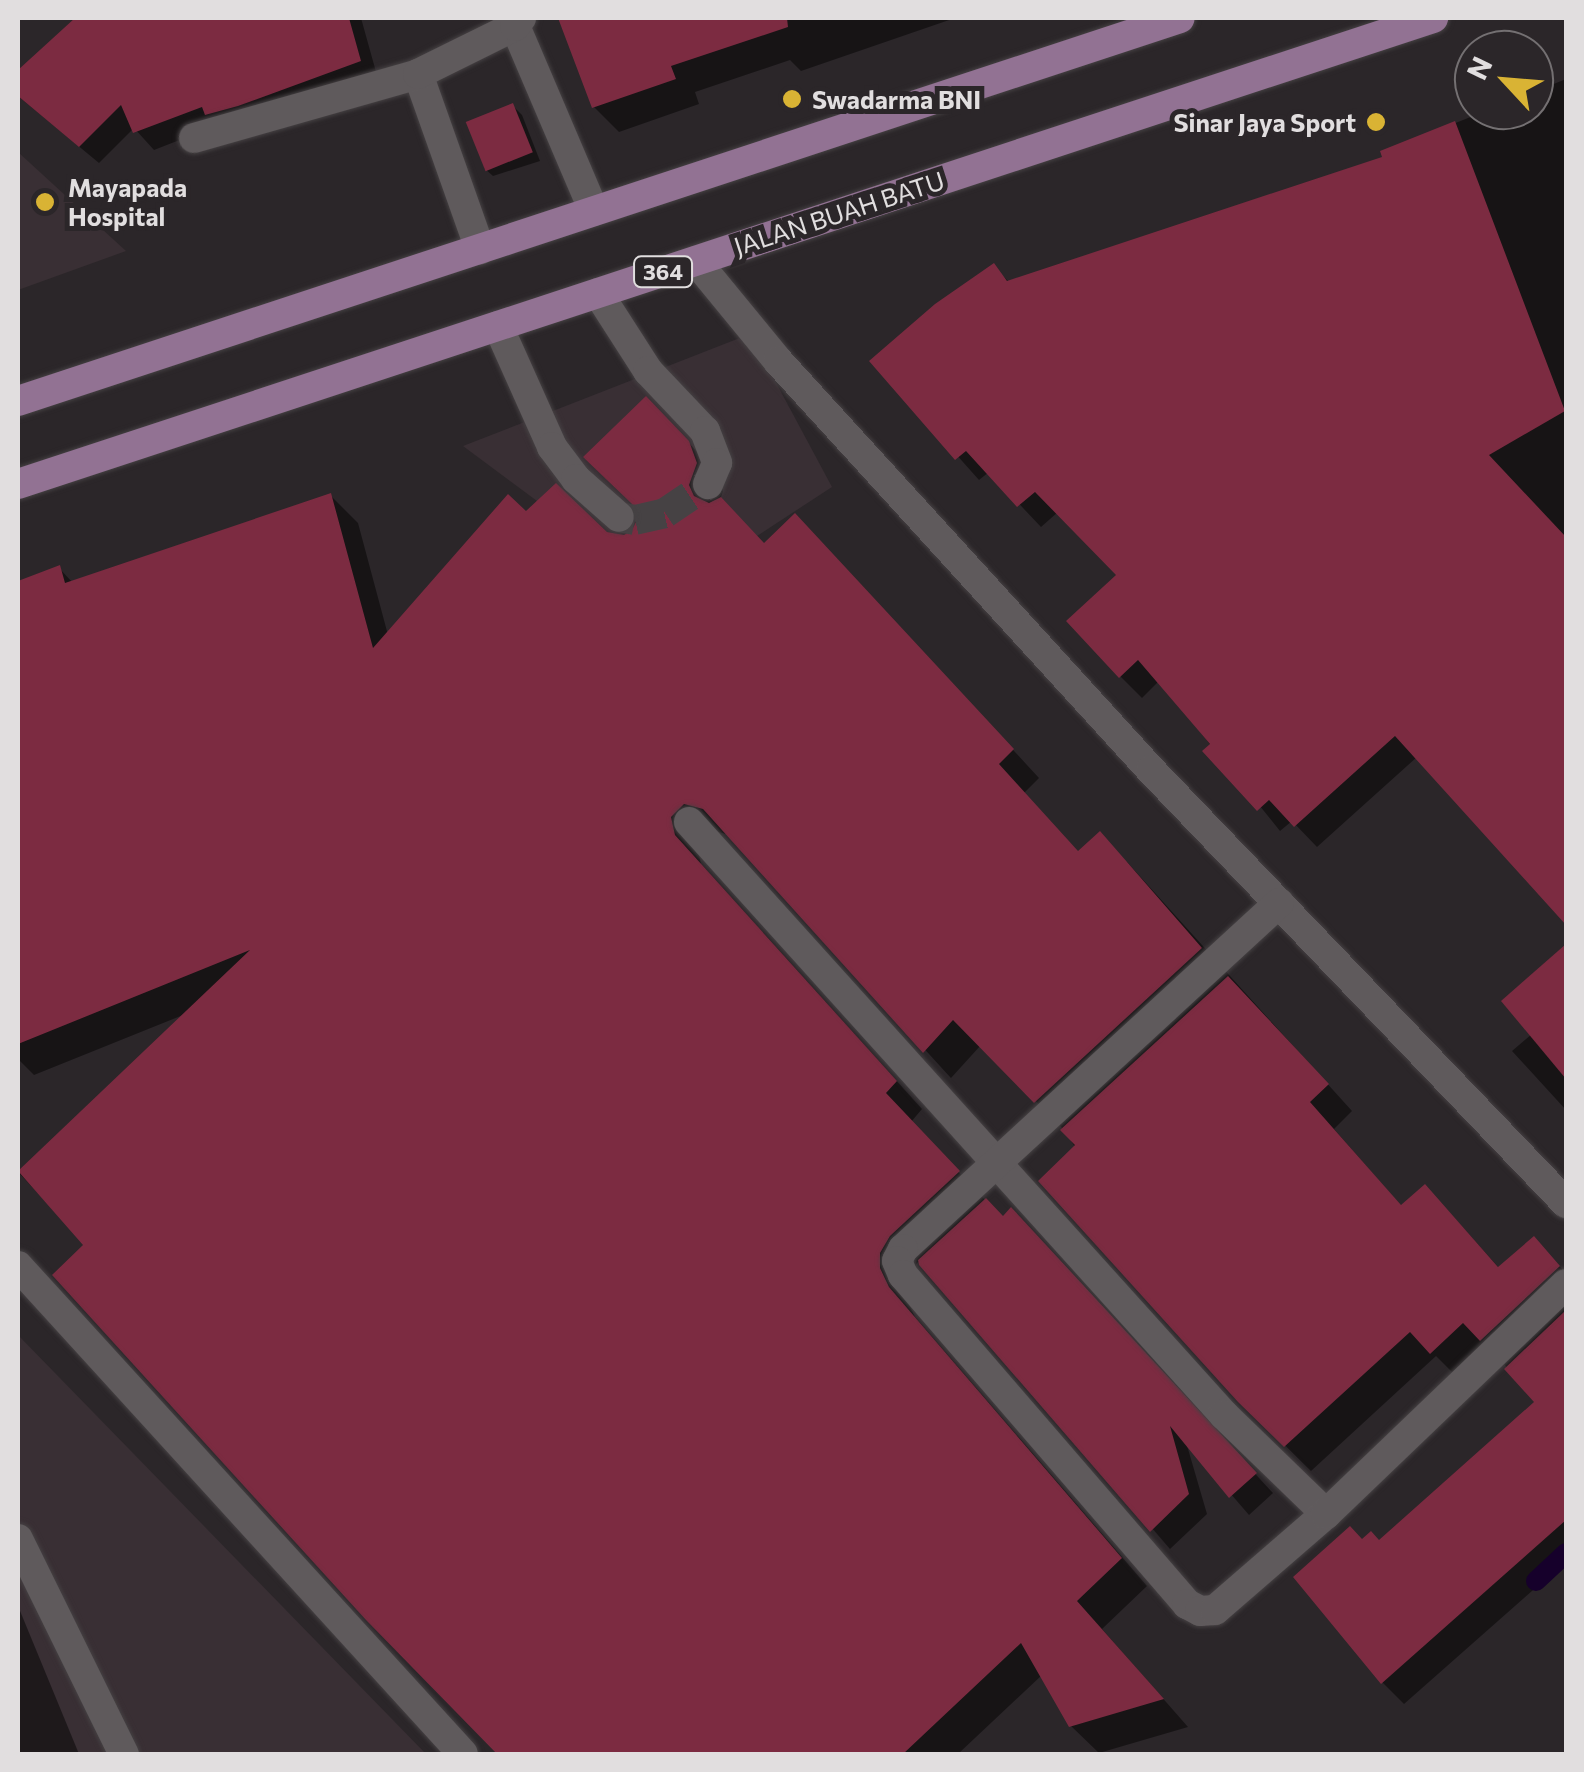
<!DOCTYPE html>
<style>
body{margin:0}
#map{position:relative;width:1584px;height:1772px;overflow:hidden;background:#2b2629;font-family:Commissioner,sans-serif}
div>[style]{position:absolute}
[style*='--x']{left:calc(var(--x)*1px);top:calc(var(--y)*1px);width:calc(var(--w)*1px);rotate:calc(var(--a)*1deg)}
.built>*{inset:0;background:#392f34}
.shadow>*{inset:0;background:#0007}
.stream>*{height:20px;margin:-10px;padding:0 10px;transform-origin:10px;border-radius:10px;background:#16002b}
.building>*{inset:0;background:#7c2b41;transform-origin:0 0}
.minor-tunnel>*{height:30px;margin-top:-15px;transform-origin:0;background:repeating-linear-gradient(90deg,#464244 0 30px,transparent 0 45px)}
.roads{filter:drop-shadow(0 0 2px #454143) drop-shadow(0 0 2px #454143)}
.minor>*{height:30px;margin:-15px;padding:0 15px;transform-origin:15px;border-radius:15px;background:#5f5a5c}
.major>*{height:30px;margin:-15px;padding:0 15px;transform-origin:15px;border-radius:15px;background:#927293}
.dots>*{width:28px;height:28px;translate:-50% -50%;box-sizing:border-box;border:5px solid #2b2629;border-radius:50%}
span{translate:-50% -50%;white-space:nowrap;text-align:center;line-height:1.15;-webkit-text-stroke:10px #2b2629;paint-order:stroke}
.shield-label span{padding:2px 8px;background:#2b2629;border:2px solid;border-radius:8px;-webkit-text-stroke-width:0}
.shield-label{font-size:22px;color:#e1dedf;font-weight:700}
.poi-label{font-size:25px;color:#e1dedf;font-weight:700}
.left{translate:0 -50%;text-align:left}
.right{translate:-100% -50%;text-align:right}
.street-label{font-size:25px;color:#e1dedf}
.frame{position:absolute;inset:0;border:20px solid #e1dedf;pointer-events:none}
.north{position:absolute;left:1454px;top:30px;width:100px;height:100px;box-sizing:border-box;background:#2b2629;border:2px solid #747072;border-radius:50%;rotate:296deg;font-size:28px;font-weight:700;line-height:40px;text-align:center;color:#e1dedf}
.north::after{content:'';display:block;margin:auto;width:35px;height:45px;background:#d9b334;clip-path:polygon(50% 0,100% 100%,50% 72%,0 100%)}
</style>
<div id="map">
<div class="built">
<div style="clip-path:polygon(18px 152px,126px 251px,18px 290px)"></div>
<div style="clip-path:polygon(750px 334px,832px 487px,665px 596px,463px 446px)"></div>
<div style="clip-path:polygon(18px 1335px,426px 1754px,18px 1754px)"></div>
</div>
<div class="shadow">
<div style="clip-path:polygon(85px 18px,211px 18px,193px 34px,240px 18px,361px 18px,378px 79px,218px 125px,154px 150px,134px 128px,99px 163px,18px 96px,18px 73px,54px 40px,116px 88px)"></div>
<div style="clip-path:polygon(587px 18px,955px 18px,801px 71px,790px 60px,695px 92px,699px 104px,619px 132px,594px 107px,566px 32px)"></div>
<div style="clip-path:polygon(1566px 79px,1566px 921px,1417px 757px,1317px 847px,1292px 821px,1280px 831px,1159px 681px,1142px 698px,1120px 676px,1120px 575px,1058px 512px,1041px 527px,989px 472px,979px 480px,873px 361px,994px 267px,1010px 283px,1385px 158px,1383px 152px,1488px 110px,1534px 110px,1534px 92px)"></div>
<div style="clip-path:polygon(513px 106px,522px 115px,540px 161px,493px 176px,484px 168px)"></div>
<div style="clip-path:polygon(673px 426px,715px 471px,723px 491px,720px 500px,765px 546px,822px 543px,1039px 778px,1024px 793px,1079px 853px,1127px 862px,1352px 1111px,1334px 1129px,1402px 1207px,1450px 1213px,1500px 1269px,1534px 1240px,1566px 1273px,1566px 1561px,1404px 1704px,1382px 1682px,1362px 1542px,1380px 1543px,1538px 1403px,1489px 1347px,1457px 1377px,1436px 1356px,1311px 1471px,1239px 1400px,1064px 1130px,981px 1045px,951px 1078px,729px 835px,712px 830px,697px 845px,701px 864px,922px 1109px,911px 1122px,1003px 1219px,1030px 1229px,1273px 1493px,1249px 1515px,1186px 1442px,1207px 1514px,1170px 1549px,921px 1259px,917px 1263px,906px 1281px,906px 1298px,915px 1317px,1147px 1586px,1102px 1629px,1188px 1727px,1099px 1753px,1071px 1726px,1042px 1675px,958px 1754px,500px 1754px,368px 1618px,86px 1245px,19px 1173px,188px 1013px,34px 1075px,18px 1059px,18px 584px,59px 568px,73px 583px,331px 496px,358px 523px,388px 635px,526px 515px,624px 538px,634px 532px)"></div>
<div style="clip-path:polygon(1566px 947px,1566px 1110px,1512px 1051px,1532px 1034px,1505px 1001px)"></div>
<div style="clip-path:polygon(18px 1606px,79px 1754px,18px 1754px)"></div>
</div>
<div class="stream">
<div style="--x:1536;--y:1581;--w:41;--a:-43"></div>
</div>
<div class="building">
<div style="clip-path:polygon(75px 18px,349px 18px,361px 61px,238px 106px,205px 115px,202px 107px,133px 133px,121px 105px,79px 147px,18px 96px,18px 70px)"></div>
<div style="clip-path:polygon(558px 18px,787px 18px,788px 27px,671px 66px,676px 79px,592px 108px)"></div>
<div style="left:513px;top:103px;width:53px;height:51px;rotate:68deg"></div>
<div style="clip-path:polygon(1455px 121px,1565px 411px,1489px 455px,1566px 537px,1566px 925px,1395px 736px,1294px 827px,1269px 800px,1257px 811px,1202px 751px,1210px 744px,1138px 660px,1119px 678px,1066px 621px,1116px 575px,1035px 492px,1017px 507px,966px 451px,955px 460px,869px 361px,935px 304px,994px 263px,1007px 281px,1382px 157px,1380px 151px)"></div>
<div style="clip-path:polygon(646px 396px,689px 441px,697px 463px,689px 485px,694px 496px,709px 503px,721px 497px,764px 543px,795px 513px,1014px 749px,999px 764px,1078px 851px,1100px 831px,1202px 948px,1034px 1103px,953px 1020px,923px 1053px,703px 809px,684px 804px,671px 817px,675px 835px,897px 1081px,886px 1093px,960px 1171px,890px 1236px,880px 1253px,880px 1268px,889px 1287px,1122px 1558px,1077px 1601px,1164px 1699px,1069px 1727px,1021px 1643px,903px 1754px,497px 1754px,366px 1620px,52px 1275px,83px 1245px,18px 1171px,250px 950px,18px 1044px,18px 581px,60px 565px,65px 583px,331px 493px,373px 648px,508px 494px,526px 511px,556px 483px,607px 532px,624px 535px,632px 530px,637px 520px,632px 504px,583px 457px)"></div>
<div style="clip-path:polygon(1566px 944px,1566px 1079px,1501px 1001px)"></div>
<div style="clip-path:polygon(1228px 976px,1329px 1084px,1310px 1102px,1401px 1205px,1425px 1184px,1498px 1267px,1534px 1236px,1560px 1266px,1480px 1341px,1463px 1323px,1430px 1354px,1410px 1332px,1284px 1447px,1238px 1402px,1038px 1181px,1075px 1145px,1060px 1130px)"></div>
<div style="clip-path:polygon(986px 1198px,1003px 1216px,1011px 1207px,1257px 1473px,1229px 1498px,1170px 1426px,1189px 1494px,1150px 1532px,919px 1265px,918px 1260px)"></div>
<div style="clip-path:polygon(1566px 1310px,1566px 1520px,1381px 1684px,1293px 1577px,1350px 1526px,1362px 1539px,1371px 1531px,1379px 1540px,1534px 1402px,1504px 1369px)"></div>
</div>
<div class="minor-tunnel">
<div style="--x:619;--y:517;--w:16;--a:11"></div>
<div style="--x:635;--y:520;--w:31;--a:-13"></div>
<div style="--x:665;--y:513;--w:52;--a:-34"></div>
</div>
<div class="roads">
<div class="minor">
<div style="--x:515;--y:26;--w:201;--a:66.9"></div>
<div style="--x:418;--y:74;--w:186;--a:70.5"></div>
<div style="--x:194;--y:138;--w:233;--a:-15.9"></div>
<div style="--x:418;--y:74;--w:108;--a:-26.3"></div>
<div style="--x:515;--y:26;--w:10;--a:-53"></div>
<div style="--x:696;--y:261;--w:129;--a:50.6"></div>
<div style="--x:778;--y:361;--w:554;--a:47.64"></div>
<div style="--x:1151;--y:770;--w:600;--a:46.22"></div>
<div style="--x:598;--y:293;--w:93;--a:57.3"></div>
<div style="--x:648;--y:371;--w:83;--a:46.5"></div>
<div style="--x:705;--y:431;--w:34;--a:69"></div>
<div style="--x:717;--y:463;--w:23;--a:113"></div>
<div style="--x:498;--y:326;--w:133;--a:65.9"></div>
<div style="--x:552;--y:447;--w:40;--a:53"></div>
<div style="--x:576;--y:479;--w:57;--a:41.5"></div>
<div style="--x:689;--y:822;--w:799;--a:47.94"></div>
<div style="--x:1224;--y:1415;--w:142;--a:44.1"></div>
<div style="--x:1279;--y:903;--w:511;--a:137.38"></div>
<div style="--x:903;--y:1249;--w:13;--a:117"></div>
<div style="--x:897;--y:1261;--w:15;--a:67"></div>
<div style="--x:903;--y:1275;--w:435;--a:49.2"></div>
<div style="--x:1187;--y:1604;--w:15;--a:28"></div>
<div style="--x:1200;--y:1611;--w:15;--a:-4"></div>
<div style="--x:1215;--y:1610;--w:147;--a:-40.9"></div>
<div style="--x:1326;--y:1514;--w:332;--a:-43.8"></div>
<div style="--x:18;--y:1266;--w:660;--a:47.64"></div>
<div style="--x:18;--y:1539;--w:240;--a:63.8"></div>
</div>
<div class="major">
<div style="--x:18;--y:401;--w:1223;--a:-18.24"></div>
<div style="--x:18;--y:484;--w:1490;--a:-18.23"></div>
</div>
</div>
<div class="dots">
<div style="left:792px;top:99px;background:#d9b334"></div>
<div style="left:1376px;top:122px;background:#d9b334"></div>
<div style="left:45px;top:202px;background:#d9b334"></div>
</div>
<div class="shield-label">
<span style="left:663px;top:272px">364</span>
</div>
<div class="poi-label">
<span class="left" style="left:812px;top:99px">Swadarma BNI</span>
<span class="right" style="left:1356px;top:122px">Sinar Jaya Sport</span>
<span class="left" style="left:68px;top:202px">Mayapada<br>Hospital</span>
</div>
<div class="street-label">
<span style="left:839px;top:213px;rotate:-18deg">JALAN BUAH BATU</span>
</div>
<div class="frame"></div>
<div class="north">N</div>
</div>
